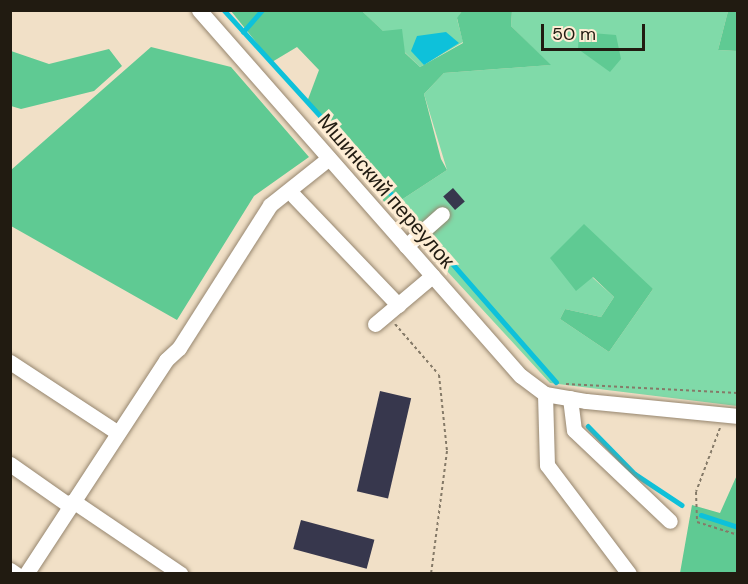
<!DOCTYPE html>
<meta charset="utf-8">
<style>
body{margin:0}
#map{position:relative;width:748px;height:584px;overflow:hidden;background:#f1e0c7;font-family:"DM Sans",sans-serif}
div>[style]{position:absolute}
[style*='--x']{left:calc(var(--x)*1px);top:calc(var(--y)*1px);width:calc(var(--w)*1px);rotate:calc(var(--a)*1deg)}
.green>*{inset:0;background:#80daa9}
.forest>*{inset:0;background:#5fca93}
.water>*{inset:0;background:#0ec1da}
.stream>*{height:4.5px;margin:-2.25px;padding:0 2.25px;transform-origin:2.25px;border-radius:2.25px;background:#0ec1da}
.building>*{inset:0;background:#37374d;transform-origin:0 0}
.path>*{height:2px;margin-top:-1px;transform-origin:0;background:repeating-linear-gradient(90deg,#857a68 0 3px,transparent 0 6px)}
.roads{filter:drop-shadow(0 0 2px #96866f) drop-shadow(0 0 2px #96866f)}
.minor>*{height:15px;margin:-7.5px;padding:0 7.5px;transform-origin:7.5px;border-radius:7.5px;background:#fff}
span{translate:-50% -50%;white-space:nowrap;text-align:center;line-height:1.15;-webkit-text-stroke:6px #feedd4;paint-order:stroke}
.street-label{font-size:21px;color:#211b11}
.frame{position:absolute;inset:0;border:12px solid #211b11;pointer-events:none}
.scale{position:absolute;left:541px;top:24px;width:104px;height:27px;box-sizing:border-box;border:3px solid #211b11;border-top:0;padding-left:8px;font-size:18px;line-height:21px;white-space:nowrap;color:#211b11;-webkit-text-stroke:4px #feedd4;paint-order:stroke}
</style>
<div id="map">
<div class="green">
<div style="clip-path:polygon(362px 11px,462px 11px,457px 19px,463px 42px,420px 67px)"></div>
<div style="clip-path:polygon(evenodd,512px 11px,728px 11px,718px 50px,737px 51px,737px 406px,550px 383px,389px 208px,447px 170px,424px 94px,444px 73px,550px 65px,511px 26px,512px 11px,592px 277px,653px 289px,609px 352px,560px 319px,565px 309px,601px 317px,614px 297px,592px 277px)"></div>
</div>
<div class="forest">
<div style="clip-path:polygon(231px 11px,362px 11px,383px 31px,402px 29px,405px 53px,420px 67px,463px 43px,457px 18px,462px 11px,512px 11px,511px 26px,551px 65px,444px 73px,424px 94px,441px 159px,447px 170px,389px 208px,307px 102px,319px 70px,297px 47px,272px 62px)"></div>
<div style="clip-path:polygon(728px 11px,737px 11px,737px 51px,718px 50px)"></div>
<div style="clip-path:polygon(579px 32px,616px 35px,621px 59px,610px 72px,578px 49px)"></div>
<div style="clip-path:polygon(151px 47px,231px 67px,309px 157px,254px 196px,177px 320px,11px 226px,11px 170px)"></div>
<div style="clip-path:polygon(109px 49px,122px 66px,94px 91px,21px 109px,11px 106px,11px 51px,49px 64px)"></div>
<div style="clip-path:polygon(584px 224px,653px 289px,609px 352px,560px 319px,565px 309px,601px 317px,614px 297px,593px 277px,576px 291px,550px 258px)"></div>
<div style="clip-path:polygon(737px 475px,737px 573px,680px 573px,692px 505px,720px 513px)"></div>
</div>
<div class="water">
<div style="clip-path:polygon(446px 32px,459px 43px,424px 65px,411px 51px,417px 36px)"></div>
</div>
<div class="stream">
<div style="--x:224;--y:10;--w:285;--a:47.7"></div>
<div style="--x:243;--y:32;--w:29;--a:-49"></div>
<div style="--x:431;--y:239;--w:190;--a:48.8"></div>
<div style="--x:588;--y:426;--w:67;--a:45.6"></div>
<div style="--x:635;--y:474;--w:56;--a:33.4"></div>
<div style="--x:701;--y:515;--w:39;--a:18"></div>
</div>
<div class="building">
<div style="left:453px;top:188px;width:18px;height:13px;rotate:49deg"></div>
<div style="left:380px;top:391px;width:32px;height:103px;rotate:13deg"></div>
<div style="left:301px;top:520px;width:76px;height:30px;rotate:15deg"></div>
</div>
<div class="path">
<div style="--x:395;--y:324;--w:67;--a:49.2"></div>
<div style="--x:439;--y:375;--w:76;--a:84"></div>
<div style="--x:447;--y:451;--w:124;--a:97.4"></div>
<div style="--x:566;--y:384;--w:172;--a:3"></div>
<div style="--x:720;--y:428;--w:68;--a:110.6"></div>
<div style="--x:696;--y:492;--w:30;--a:88"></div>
<div style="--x:697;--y:522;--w:43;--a:17.6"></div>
</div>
<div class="roads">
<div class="minor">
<div style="--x:199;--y:10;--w:487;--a:48.7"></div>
<div style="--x:521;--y:376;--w:30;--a:37"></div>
<div style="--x:545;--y:394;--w:42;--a:9.7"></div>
<div style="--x:586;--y:401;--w:153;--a:5.6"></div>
<div style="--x:294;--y:196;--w:151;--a:46.3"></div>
<div style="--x:406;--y:246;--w:48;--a:-41.6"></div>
<div style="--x:375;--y:324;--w:75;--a:-40.1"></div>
<div style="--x:10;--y:362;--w:129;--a:33.3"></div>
<div style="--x:545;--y:394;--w:71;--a:88.4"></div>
<div style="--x:547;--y:465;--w:136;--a:53"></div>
<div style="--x:570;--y:398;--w:32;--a:83"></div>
<div style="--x:574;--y:430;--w:132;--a:43.5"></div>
<div style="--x:10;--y:464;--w:73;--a:35"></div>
<div style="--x:73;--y:501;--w:130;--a:34.1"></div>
<div style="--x:10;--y:570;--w:7;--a:34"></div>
<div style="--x:26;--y:574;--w:256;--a:-56.8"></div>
<div style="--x:166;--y:360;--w:18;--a:-43"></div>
<div style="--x:179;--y:348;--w:169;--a:-57.5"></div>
<div style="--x:270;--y:205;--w:75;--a:-38.5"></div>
</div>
</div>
<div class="street-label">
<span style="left:386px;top:191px;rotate:49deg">Мшинский переулок</span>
</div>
<div class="frame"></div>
<div class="scale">50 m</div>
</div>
